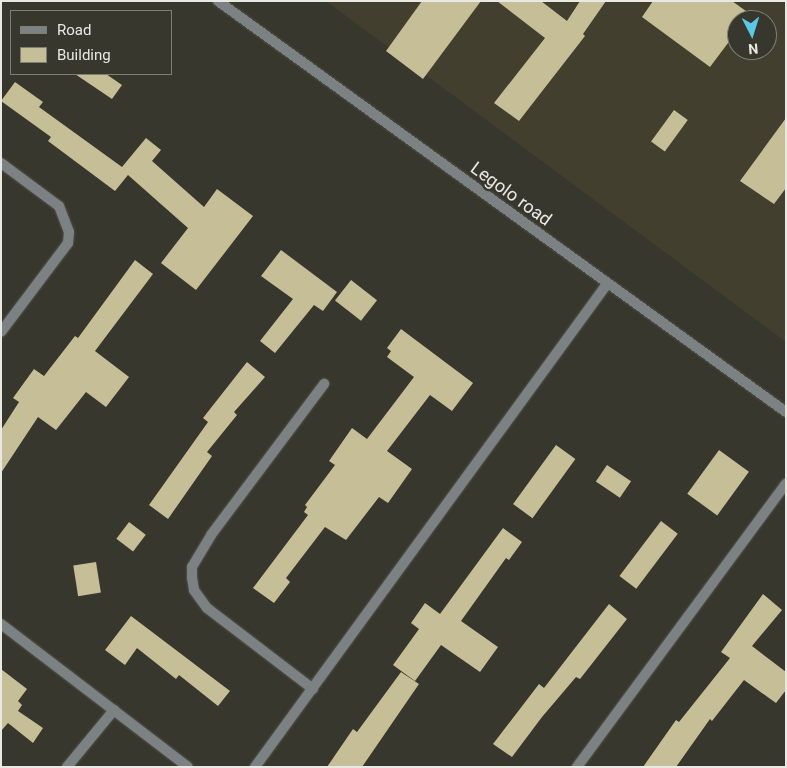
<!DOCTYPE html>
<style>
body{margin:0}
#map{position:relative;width:787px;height:768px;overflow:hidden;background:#38372d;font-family:Roboto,sans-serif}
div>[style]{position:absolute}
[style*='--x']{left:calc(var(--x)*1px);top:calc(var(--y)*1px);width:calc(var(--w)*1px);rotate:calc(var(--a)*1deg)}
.built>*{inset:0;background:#423f2f}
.building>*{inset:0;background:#c6be96;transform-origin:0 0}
.roads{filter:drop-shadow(0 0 1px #54534a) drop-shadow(0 0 1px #54534a)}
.minor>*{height:10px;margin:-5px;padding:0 5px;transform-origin:5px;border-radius:5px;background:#7c8183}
span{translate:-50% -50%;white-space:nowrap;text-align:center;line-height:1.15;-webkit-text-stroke:5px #38372d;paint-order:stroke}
.street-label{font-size:18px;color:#e9e8e2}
.frame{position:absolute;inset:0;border:2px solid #e9e8e2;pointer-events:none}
.legend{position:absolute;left:10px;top:10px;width:162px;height:65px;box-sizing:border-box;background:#38372d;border:1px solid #7f7e75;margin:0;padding:6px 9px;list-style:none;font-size:15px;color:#e9e8e2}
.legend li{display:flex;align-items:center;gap:10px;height:25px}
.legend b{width:25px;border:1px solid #7f7e75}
.north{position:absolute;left:727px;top:10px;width:50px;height:50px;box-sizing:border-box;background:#38372d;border:1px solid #7f7e75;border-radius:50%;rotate:175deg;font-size:14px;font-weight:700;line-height:20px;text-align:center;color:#e9e8e2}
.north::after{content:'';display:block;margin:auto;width:18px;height:22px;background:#5ac8e6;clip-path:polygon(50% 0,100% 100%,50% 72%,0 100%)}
</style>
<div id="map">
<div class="built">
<div style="clip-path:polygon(evenodd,326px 1px,786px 1px,786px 342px,326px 1px,737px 20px,767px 20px,767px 50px,737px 50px,737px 20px)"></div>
</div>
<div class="building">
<div style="clip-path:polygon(422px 1px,481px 1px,423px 79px,386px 51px)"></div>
<div style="clip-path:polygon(497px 1px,541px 1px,567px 21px,580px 1px,606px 1px,583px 34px,585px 36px,519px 121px,494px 103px,545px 38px)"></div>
<div style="clip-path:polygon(653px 1px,732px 1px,750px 14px,745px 20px,737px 20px,737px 31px,710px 67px,642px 17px)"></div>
<div style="clip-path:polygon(75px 74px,106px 74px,122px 85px,112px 99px)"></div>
<div style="clip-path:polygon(15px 82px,43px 102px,39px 107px,122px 167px,146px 138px,161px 150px,152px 161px,204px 207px,217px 189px,253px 216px,196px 290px,161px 263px,188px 228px,128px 175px,115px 191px,48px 141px,51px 137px,1px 101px)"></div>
<div style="left:674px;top:110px;width:17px;height:39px;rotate:36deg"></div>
<div style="clip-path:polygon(786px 118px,786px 188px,774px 204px,740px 181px)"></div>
<div style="clip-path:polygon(281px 250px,337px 292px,323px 311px,314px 305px,275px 353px,260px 341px,293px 299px,261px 276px)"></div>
<div style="clip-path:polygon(135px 260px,153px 274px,95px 351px,129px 377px,106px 407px,86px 392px,56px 430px,38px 417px,1px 473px,1px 430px,19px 402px,13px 398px,34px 369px,44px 376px,75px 336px,78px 338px)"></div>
<div style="left:351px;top:280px;width:33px;height:26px;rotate:38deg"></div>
<div style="clip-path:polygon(401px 329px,473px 383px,452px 411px,430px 395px,387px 451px,412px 469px,388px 503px,379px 497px,346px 540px,325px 527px,286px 578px,290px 582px,274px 603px,253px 588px,308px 515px,304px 512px,307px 507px,305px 505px,335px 465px,329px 461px,352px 428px,367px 439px,414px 377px,387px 357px,391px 351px,387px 348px)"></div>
<div style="clip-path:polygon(247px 362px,265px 377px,234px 412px,237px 415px,207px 452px,212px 456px,168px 519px,149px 505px,208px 422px,203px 418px)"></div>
<div style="left:556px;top:445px;width:24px;height:73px;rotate:36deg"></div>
<div style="left:719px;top:450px;width:37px;height:54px;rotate:36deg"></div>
<div style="left:607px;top:465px;width:29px;height:20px;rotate:34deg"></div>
<div style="left:661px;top:521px;width:21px;height:69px;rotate:37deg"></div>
<div style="left:129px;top:522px;width:21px;height:21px;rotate:37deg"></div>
<div style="clip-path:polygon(503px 528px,522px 542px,509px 560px,506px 558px,461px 621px,498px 647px,480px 672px,441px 645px,415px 681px,393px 665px,419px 629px,411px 623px,425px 603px,440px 614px)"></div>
<div style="left:96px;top:562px;width:31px;height:23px;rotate:81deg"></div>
<div style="clip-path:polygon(763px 594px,782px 610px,752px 646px,786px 672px,786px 690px,776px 703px,744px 680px,712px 721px,710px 719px,676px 767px,643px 767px,676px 720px,679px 722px,730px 658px,721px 652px)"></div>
<div style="clip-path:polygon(609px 604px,627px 619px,580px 679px,576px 677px,542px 717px,512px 757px,493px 744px,539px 684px,544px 688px)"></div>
<div style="clip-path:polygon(131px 616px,230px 691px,218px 706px,179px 675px,176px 679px,137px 648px,125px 665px,105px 650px)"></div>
<div style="clip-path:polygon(1px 669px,27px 689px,18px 701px,22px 705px,18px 711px,43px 728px,33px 743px,8px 723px,1px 731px)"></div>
<div style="clip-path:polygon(401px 672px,419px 684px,362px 767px,327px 767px,353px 729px,357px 732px)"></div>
</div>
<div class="roads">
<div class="minor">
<div style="--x:218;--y:1;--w:701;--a:35.89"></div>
<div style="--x:1;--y:163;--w:72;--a:36.6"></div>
<div style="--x:59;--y:206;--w:28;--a:69"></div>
<div style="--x:69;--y:232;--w:11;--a:95"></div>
<div style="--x:68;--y:243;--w:111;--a:127"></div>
<div style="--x:1;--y:624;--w:235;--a:37.4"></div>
<div style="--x:313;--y:689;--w:133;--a:-142.6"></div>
<div style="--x:207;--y:608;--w:22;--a:-126"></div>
<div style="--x:194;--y:590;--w:12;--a:-99"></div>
<div style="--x:192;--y:578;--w:11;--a:-90"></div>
<div style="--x:192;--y:567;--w:37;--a:-59"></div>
<div style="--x:211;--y:535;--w:189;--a:-53.2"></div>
<div style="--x:67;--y:767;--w:74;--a:-50.5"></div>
<div style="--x:255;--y:767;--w:598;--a:-53.92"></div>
<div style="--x:577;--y:767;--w:352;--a:-53.6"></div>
</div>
</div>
<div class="street-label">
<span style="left:511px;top:194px;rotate:36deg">Legolo road</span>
</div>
<div class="frame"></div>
<ul class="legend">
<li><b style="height:6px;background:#7c8183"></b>Road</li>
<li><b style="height:14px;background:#c6be96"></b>Building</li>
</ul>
<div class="north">N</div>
</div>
